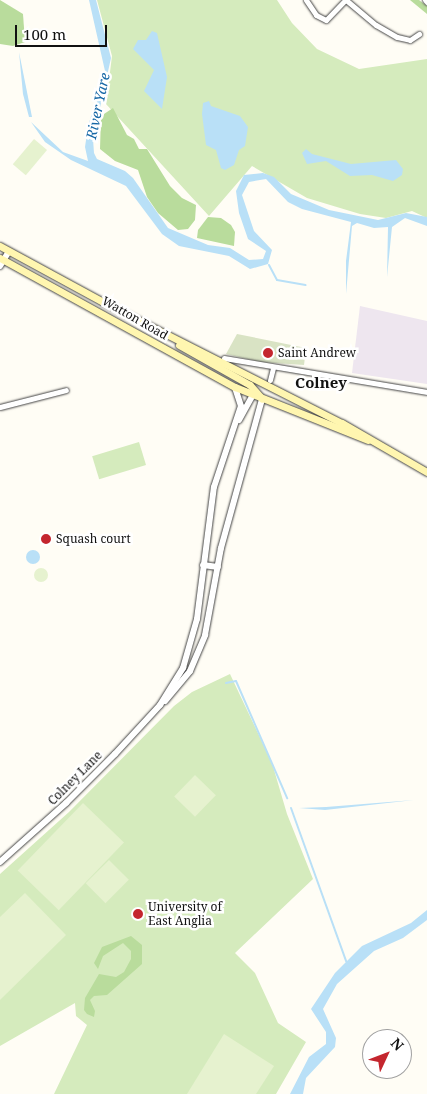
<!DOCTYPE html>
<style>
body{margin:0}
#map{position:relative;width:427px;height:1094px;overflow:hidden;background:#fffdf5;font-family:"Noto Serif",serif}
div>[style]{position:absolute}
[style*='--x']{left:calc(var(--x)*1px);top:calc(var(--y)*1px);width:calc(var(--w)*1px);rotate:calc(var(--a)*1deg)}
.industrial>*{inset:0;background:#eee6ef}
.green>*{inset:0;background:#d5ebbd;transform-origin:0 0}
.forest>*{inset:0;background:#b9dc9c}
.cemetery>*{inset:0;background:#d9e3c4}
.pitch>*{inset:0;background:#e6f2cf;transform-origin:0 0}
.round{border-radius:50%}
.water>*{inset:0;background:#b9e0f7}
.stream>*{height:2px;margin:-1px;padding:0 1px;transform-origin:1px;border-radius:1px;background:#b9e0f7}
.roads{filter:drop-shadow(0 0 1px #444) drop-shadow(0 0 1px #444)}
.minor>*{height:5px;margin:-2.5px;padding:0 2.5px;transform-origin:2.5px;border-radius:2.5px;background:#fff}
.tertiary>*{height:6px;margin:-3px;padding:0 3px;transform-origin:3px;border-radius:3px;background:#fff}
.secondary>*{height:7px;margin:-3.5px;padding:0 3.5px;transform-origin:3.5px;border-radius:3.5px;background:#fff6b0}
.dots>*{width:14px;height:14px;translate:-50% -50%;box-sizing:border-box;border:2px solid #fff;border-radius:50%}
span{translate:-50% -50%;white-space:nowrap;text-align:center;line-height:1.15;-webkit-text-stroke:5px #fff;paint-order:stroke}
.street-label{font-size:12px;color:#111}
.poi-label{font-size:12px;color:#111}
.left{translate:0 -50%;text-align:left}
.water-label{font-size:14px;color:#1768a6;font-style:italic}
.quarter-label{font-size:15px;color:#111;font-weight:700}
.north{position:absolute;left:362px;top:1029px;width:50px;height:50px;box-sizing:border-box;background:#fff;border:1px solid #a0a0a0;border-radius:50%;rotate:47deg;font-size:14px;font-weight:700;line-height:20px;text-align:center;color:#111}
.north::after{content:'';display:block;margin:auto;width:18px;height:22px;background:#c4262e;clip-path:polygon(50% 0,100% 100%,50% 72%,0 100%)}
.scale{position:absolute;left:15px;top:25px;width:92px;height:22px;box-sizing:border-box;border:2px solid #111;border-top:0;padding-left:6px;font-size:15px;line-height:18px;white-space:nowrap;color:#111;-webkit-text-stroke:4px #fff;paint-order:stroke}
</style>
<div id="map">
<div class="industrial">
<div style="clip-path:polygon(360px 306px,427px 321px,427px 384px,352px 373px)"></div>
</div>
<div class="green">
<div style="clip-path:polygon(97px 0,277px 0,292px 23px,317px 49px,359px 69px,427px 59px,427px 218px,412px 211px,386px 218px,360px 214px,307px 198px,252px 166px,209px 216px,106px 104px,112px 56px)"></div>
<div style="left:139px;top:442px;width:24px;height:49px;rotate:73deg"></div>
<div style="clip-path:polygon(230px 674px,272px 763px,287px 814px,313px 879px,235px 953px,255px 973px,278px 1023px,306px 1042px,276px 1094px,54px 1094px,87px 1025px,76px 1016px,75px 1003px,0 1046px,0 874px,69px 812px,174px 706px,192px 692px)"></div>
</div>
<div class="forest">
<div style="clip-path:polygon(0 0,23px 14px,25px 42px,13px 46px,0 44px)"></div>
<div style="clip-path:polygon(410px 0,419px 0,427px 6px,427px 14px)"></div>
<div style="clip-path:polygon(113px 108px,127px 135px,134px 139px,139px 149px,147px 149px,170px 186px,182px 198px,196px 205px,195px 220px,188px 229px,178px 230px,158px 213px,147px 197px,138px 170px,115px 161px,100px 149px,101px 116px)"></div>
<div style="clip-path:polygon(208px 217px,221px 218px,231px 225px,235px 232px,234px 246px,197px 238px,198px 230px)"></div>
<div style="clip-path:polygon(131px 936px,142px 945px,142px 964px,107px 995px,94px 996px,90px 1000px,95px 1011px,94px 1017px,87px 1014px,84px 1010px,85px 998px,99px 974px,116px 977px,124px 972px,131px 959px,131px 951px,123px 943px,103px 956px,98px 969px,94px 963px,102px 947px)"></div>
</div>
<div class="cemetery">
<div style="clip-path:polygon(237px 334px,306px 348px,304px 365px,260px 362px,226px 354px)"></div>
</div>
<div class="pitch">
<div style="left:34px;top:139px;width:17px;height:33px;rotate:40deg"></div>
<div class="round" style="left:40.5px;top:533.5px;width:11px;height:11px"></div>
<div class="round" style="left:34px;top:568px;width:14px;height:14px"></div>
<div style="left:195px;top:775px;width:29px;height:30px;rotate:44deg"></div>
<div style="left:83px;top:803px;width:57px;height:94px;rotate:44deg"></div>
<div style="left:109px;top:860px;width:28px;height:33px;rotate:45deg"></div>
<div style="clip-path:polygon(25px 893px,66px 935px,0 1000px,0 917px)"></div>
<div style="clip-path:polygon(224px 1034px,274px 1066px,256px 1094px,187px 1094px)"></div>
</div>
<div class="water">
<div style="clip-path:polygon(89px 0,96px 0,111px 58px,93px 139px,94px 153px,97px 159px,125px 171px,133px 178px,168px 228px,208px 245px,230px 248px,249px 260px,263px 259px,266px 251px,248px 239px,239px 213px,236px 191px,244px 175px,263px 173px,274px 177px,291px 194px,329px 210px,378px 220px,406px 213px,427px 217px,427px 226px,405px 218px,392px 227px,387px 277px,388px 227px,374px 228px,357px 223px,352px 226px,346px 294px,346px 261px,351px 222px,302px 209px,288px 202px,266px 179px,249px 182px,242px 195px,254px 231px,272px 250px,268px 264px,250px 269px,229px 256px,179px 246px,162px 234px,126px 186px,71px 160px,45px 142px,31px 122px,63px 152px,88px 161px,85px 147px,88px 126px,105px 71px)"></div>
<div style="clip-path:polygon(152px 31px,157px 33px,167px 77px,162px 109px,144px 91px,154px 70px,133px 49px,138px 40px,146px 40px)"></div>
<div style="clip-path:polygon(19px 52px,32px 117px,29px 117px,23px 94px)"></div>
<div style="clip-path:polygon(209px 101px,211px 106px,240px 116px,248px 127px,245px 146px,239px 150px,234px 165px,225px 170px,221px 168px,216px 150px,206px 145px,202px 114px,203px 103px)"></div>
<div style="clip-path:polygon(306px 149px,312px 154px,351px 164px,396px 160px,403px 169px,402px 175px,393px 181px,372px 175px,350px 176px,326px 161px,307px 164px,302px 153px)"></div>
<div class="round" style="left:26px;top:550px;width:14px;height:14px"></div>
<div style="clip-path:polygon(414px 800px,325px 810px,299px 808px,326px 807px)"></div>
<div style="clip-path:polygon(427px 910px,427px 920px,403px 938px,374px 951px,337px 984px,323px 1009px,336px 1038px,335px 1047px,306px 1078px,303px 1094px,290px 1094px,309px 1057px,326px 1044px,326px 1032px,311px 1009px,335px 973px,362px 946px,411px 923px)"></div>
</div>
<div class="stream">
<div style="--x:269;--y:265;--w:17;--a:62"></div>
<div style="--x:277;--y:280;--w:29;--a:10"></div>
<div style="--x:226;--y:683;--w:10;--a:-11"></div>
<div style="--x:236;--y:681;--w:128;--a:66.4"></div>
<div style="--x:291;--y:808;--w:163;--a:70.2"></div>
</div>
<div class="roads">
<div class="minor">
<div style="--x:306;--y:0;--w:18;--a:56"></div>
<div style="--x:316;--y:15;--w:11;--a:27"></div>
<div style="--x:326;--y:20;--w:28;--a:-46"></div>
<div style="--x:346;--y:0;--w:39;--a:40"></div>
<div style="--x:376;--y:25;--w:24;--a:30"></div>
<div style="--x:397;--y:37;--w:13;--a:13"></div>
<div style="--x:410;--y:40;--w:11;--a:-34"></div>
<div style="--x:425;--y:0;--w:3;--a:45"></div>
<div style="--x:224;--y:358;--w:206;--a:9.5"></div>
<div style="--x:270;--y:380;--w:12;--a:-76"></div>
<div style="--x:0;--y:407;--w:68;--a:-14.4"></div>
</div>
<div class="tertiary">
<div style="--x:0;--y:266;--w:17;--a:-59"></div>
<div style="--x:239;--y:420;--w:29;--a:-61"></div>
<div style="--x:203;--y:565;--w:15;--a:8"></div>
<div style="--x:165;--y:701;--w:39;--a:-50"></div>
<div style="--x:190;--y:671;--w:39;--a:-67"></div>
<div style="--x:205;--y:635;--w:88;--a:-79.6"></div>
<div style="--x:221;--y:548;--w:155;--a:-74.6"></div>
<div style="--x:0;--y:862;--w:89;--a:-41.8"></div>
<div style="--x:66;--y:803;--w:69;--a:-45"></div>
<div style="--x:115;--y:754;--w:67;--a:-47.4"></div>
<div style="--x:160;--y:705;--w:44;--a:-58.1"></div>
<div style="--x:183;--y:668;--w:51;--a:-74.1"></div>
<div style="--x:197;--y:619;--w:133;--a:-82.7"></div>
<div style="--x:214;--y:487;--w:85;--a:-71.6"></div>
<div style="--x:241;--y:406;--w:20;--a:-108"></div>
</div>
<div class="secondary">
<div style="--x:0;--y:246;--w:117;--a:28.5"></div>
<div style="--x:103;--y:302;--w:268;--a:26.9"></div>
<div style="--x:342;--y:423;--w:98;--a:30"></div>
<div style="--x:0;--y:258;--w:268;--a:28.8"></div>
<div style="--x:235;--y:387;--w:143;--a:21.7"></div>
<div style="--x:179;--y:345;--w:81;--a:29.4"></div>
<div style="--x:250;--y:385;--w:18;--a:49"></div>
</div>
</div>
<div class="dots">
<div style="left:268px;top:353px;background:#c4262e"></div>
<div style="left:46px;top:539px;background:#c4262e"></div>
<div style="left:138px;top:914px;background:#c4262e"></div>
</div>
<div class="street-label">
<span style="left:135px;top:318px;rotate:30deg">Watton Road</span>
<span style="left:75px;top:778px;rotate:-45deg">Colney Lane</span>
</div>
<div class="poi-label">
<span class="left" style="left:278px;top:353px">Saint Andrew</span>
<span class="left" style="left:56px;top:539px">Squash court</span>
<span class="left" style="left:148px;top:914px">University of<br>East Anglia</span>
</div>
<div class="water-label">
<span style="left:98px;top:106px;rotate:-78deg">River Yare</span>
</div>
<div class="quarter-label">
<span style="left:321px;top:383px">Colney</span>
</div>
<div class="north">N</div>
<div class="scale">100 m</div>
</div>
